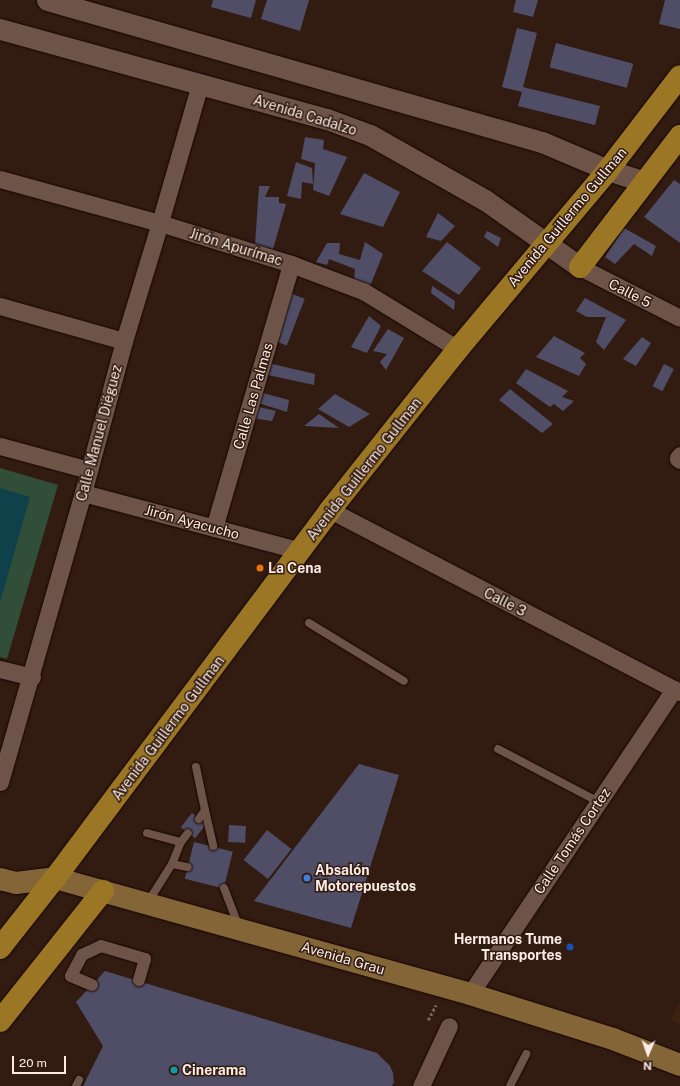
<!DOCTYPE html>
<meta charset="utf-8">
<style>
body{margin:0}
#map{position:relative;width:680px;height:1086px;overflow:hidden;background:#321c12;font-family:"Public Sans",sans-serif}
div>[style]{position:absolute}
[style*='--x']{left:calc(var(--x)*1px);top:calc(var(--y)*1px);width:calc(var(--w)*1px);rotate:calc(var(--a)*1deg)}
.built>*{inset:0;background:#3c2012}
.green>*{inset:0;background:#314e39}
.water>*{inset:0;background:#0f414b}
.building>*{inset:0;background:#4f4e66;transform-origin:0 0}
.path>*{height:2.5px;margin-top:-1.25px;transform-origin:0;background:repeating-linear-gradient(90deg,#78645b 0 3px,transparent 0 5px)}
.roads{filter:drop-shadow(0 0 1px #180601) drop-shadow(0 0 1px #180601)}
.service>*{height:8px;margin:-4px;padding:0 4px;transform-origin:4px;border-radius:4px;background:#6d5348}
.pedestrian>*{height:12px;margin:-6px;padding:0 6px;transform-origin:6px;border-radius:6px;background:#6d5348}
.minor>*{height:17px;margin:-8.5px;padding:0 8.5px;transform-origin:8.5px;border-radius:8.5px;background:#6d5348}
.tertiary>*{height:21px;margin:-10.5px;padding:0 10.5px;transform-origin:10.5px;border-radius:10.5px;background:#6d5348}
.secondary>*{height:22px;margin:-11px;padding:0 11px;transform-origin:11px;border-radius:11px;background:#846537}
.primary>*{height:22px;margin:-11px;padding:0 11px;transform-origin:11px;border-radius:11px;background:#9a7625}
.dots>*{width:11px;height:11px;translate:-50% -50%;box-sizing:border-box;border:2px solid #321c12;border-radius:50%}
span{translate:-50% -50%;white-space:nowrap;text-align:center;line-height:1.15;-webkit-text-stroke:3px #321c12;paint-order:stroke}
.street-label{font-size:14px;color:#fbebe4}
.poi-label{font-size:14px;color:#fbebe4;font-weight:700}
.left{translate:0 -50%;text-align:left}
.right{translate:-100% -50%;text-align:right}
.north{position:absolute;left:628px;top:1034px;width:40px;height:40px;-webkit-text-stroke:3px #321c12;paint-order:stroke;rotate:182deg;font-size:11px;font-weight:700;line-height:16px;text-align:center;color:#fbebe4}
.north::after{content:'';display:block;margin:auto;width:14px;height:18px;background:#fbebe4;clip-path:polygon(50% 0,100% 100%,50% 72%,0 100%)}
.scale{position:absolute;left:12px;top:1056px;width:54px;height:18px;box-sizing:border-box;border:2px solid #fbebe4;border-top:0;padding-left:5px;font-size:12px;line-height:14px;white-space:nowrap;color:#fbebe4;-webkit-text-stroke:3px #321c12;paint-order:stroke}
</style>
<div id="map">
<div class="built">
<div style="clip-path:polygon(680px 1002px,680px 1025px,670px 1020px)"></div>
</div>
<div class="green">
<div style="clip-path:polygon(0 468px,58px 485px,7px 659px,0 657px)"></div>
</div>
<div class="water">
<div style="clip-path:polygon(0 488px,30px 497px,0 603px)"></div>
</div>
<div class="building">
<div style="clip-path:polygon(213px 0,256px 0,251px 18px,211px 7px)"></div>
<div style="clip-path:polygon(267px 0,309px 0,300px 31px,261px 19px)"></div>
<div style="clip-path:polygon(516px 0,538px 0,533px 17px,513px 12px)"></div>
<div style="clip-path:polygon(665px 0,680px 0,680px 29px,659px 24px)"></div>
<div style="clip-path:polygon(517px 28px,537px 33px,523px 87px,600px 106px,595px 125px,518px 106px,522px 92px,502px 87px)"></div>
<div style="left:556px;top:43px;width:80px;height:25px;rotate:15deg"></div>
<div style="clip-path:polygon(305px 137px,324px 140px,323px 149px,347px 157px,329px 196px,313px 190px,315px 163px,301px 159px)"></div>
<div style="clip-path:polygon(296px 162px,312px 168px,313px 184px,302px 182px,301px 199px,287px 196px)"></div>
<div style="clip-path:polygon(364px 173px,400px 192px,383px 227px,340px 214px)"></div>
<div style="clip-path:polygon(674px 180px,680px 184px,680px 243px,644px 217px)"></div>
<div style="clip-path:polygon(259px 186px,270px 186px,265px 197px,279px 197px,279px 203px,286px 204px,273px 249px,255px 245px)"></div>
<div style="clip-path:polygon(438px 213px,455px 226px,441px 241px,426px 237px)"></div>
<div style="clip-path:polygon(624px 228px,656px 246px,652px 256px,634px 244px,615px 264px,605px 257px)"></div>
<div style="clip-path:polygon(487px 231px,501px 238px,498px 247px,484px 237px)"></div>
<div style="clip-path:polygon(365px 242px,383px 254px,370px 286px,354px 280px,355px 269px,329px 259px,327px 265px,316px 262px,327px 243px,340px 243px,339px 254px,360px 260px)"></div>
<div style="clip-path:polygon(447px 242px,481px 268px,459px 295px,422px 271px)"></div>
<div style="clip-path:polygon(432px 286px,455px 301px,454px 310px,431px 293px)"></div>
<div style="left:287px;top:292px;width:19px;height:50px;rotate:21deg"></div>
<div style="clip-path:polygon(585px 298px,626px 320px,604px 350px,596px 342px,606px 317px,587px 317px,576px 311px)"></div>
<div style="clip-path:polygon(369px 316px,381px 326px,367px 353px,351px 347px)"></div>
<div style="clip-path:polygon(388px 329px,404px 338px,386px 370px,380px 362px,387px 354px,373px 351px)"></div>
<div style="clip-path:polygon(554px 336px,585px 353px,580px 358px,586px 364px,579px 376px,536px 357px)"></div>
<div style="clip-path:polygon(642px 337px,651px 343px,636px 366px,623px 359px)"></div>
<div style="clip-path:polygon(268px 363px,315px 374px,314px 385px,268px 375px)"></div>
<div style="left:664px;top:364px;width:11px;height:25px;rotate:27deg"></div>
<div style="clip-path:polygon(526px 369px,568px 391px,562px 397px,574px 401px,563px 411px,554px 404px,550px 407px,516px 383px)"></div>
<div style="clip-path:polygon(510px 389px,553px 424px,542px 433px,499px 400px)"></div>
<div style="clip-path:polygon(259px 392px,289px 400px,287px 412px,255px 402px)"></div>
<div style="clip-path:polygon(335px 394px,370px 414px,349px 427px,318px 409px)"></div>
<div style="clip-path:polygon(255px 406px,276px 411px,272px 421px,251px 418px)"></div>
<div style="clip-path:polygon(319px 414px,339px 428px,304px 426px)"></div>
<div style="clip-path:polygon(359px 764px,399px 775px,351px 928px,254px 901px)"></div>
<div style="left:192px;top:813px;width:18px;height:18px;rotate:38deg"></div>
<div style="left:229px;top:825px;width:17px;height:17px;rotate:3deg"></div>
<div style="left:267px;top:830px;width:31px;height:38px;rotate:38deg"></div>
<div style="left:194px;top:842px;width:40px;height:38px;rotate:14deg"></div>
<div style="clip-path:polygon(105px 971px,377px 1053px,390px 1066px,393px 1073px,394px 1082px,392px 1086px,83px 1086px,103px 1046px,76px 1002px)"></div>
</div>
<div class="path">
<div style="--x:428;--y:1020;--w:17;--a:-62"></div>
</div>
<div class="roads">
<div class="service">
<div style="--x:309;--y:623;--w:111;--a:31.4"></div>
<div style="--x:498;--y:749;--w:114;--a:27.7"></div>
<div style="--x:196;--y:767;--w:44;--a:78.2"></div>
<div style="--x:205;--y:810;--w:11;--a:124"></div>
<div style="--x:205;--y:810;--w:37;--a:77"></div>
<div style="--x:147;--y:833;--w:35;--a:15"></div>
<div style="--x:181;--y:842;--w:11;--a:-52"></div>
<div style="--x:172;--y:864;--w:24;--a:-68"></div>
<div style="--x:224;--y:888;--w:42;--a:69"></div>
<div style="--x:148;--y:902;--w:45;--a:-57.7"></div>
<div style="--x:172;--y:864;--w:16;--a:11"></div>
<div style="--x:76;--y:1086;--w:7;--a:-63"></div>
<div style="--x:510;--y:1086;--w:36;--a:-63"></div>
</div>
<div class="pedestrian">
<div style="--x:92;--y:985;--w:23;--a:-157"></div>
<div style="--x:71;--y:976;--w:24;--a:-62"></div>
<div style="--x:82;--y:955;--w:21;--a:-25"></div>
<div style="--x:101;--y:946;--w:46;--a:16.5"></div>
<div style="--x:145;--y:959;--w:22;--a:106"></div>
</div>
<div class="minor">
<div style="--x:0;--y:179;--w:166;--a:15.4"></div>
<div style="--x:160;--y:223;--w:137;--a:17.4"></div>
<div style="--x:291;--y:264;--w:77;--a:20.6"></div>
<div style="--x:363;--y:291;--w:111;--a:31.4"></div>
<div style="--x:580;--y:267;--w:112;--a:27"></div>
<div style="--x:0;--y:306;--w:129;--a:15.8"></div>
<div style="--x:0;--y:446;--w:92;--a:15.1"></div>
<div style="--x:680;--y:455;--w:4;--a:124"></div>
<div style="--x:678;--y:458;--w:3;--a:45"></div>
<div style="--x:83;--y:493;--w:226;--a:14.9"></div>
<div style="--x:330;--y:510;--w:394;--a:27.5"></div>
<div style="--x:214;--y:528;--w:275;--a:-73.7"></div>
<div style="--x:0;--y:669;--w:33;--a:14"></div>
<div style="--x:0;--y:782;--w:301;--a:-74"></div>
<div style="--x:83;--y:493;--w:157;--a:-74.9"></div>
<div style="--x:124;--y:341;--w:127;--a:-73.1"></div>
<div style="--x:161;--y:219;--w:141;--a:-73.9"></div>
<div style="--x:470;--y:994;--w:367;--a:-56.2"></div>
<div style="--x:421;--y:1086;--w:66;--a:-65"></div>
</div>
<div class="tertiary">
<div style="--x:47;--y:0;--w:515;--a:16.01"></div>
<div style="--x:542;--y:142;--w:72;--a:23"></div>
<div style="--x:608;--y:170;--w:38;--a:18"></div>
<div style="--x:0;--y:29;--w:339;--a:15.4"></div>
<div style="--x:327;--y:119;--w:46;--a:20.4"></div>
<div style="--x:370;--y:135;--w:132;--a:29.5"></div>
<div style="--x:485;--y:200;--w:116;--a:35.2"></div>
</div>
<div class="secondary">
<div style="--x:0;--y:879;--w:16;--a:14"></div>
<div style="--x:16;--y:883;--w:39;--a:-7"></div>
<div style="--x:55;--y:878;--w:431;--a:15.6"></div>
<div style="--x:470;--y:994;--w:150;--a:17.5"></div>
<div style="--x:613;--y:1039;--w:72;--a:21.2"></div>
</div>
<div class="primary">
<div style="--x:580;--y:267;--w:165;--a:-52.6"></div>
<div style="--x:0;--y:948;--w:89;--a:-51.8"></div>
<div style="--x:55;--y:878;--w:459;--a:-53.2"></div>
<div style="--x:330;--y:510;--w:206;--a:-51.5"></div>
<div style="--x:458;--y:349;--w:234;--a:-50"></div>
<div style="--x:608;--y:170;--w:118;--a:-52.5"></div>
<div style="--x:0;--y:1021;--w:166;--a:-51.6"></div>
</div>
</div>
<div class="dots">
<div style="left:260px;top:568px;background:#e8710a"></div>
<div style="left:307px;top:878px;background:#3f7fe0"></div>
<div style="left:570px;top:947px;background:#1a4fb4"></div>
<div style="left:174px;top:1070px;background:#0f9aa8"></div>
</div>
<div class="street-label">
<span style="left:305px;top:115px;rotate:17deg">Avenida Cadalzo</span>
<span style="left:567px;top:217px;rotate:-50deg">Avenida Guillermo Gullman</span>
<span style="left:236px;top:247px;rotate:17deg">Jirón Apurímac</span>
<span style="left:630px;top:293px;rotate:27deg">Calle 5</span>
<span style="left:253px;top:396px;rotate:-74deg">Calle Las Palmas</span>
<span style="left:99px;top:433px;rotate:-75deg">Calle Manuel Diéguez</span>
<span style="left:364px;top:469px;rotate:-52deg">Avenida Guillermo Gullman</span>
<span style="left:192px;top:522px;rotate:15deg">Jirón Ayacucho</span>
<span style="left:505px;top:602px;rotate:27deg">Calle 3</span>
<span style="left:168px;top:728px;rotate:-53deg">Avenida Guillermo Gullman</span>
<span style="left:572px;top:841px;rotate:-56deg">Calle Tomás Cortez</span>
<span style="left:343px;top:958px;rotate:16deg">Avenida Grau</span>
</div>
<div class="poi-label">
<span class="left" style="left:268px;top:568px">La Cena</span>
<span class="left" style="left:315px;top:878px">Absalón<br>Motorepuestos</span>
<span class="right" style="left:562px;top:947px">Hermanos Tume<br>Transportes</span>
<span class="left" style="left:182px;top:1070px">Cinerama</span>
</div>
<div class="north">N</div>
<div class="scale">20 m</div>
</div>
